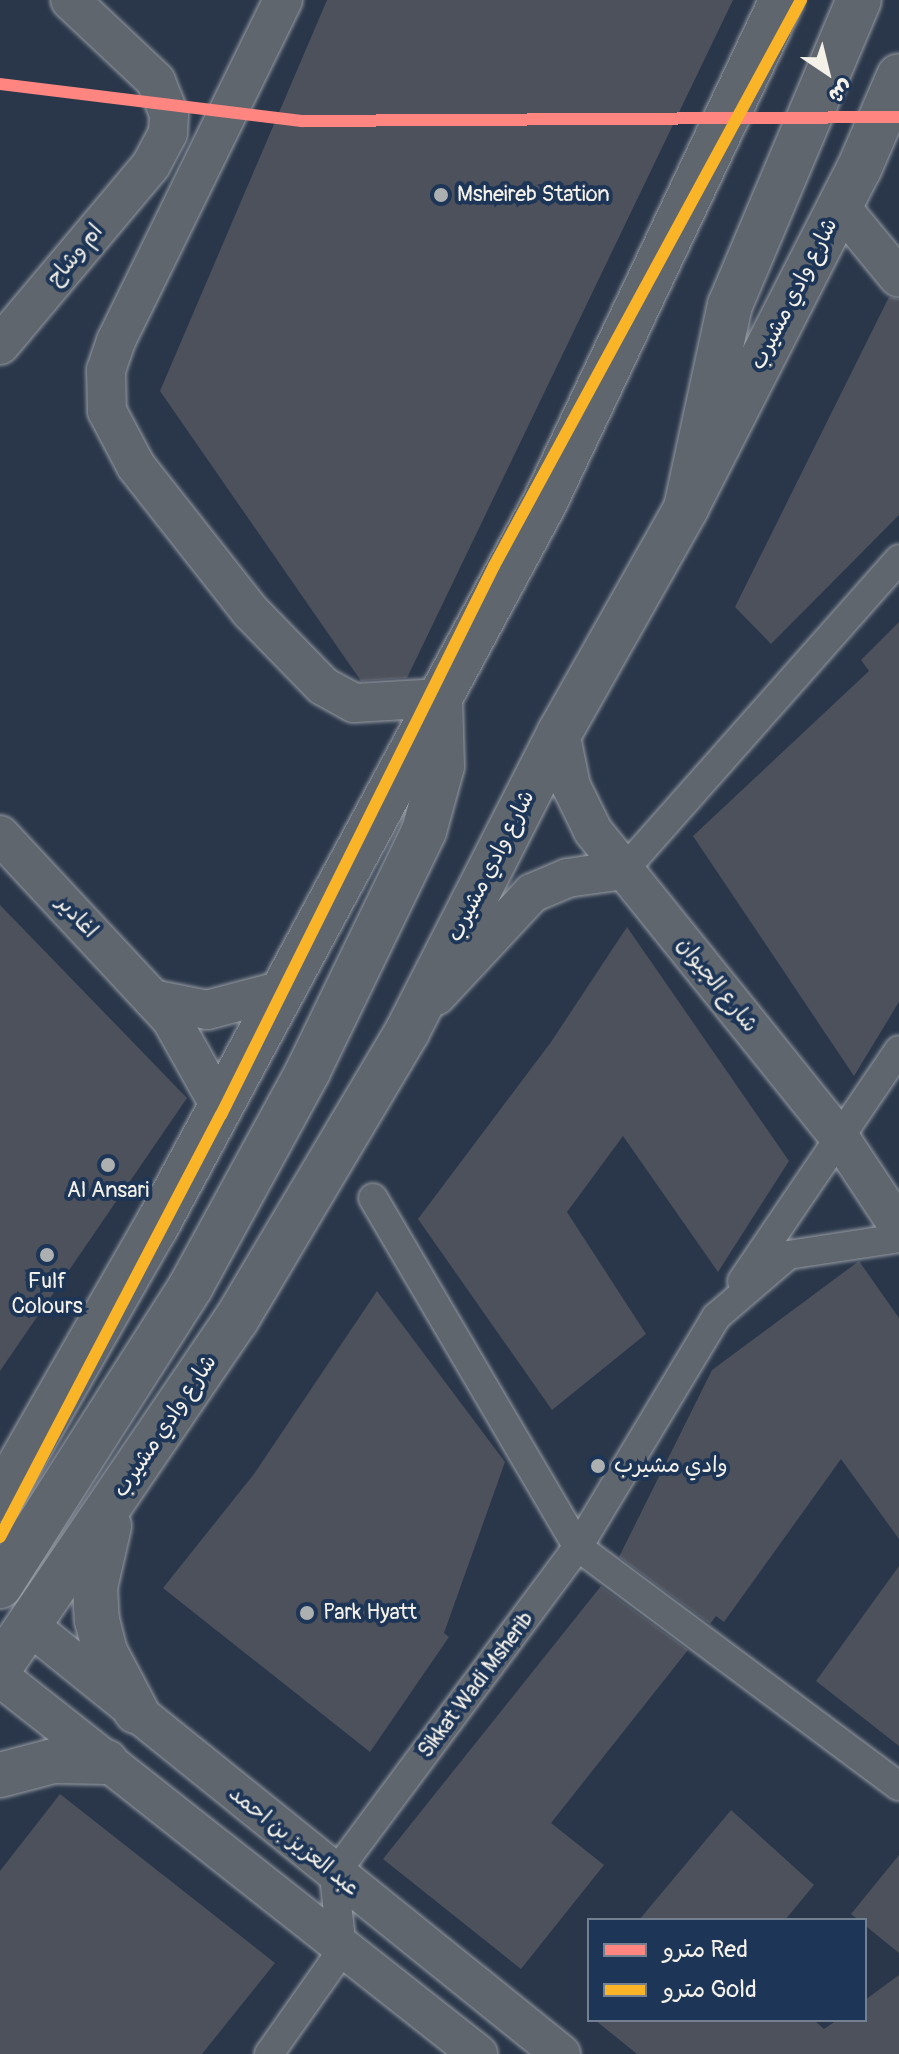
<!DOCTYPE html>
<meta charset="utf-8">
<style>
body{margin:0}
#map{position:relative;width:899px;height:2054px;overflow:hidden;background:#2a374a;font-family:Pangolin,"Playpen Sans Arabic",sans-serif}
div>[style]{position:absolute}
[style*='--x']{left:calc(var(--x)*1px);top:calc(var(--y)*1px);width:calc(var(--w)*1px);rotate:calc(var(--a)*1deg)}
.building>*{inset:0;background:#4c515c}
.roads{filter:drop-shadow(0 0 2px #979ca3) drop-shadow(0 0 2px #979ca3)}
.pedestrian>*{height:28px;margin:-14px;padding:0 14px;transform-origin:14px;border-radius:14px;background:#60666e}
.minor>*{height:38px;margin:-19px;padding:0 19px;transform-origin:19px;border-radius:19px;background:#60666e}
.tertiary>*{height:44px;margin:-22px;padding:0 22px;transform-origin:22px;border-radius:22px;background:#60666e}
.primary>*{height:44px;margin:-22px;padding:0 22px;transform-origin:22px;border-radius:22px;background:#60666e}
.metro-1>*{height:12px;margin:-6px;padding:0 6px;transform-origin:6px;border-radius:6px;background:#ff8580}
.metro-2>*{height:12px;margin:-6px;padding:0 6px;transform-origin:6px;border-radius:6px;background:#f9b428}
.dots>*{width:22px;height:22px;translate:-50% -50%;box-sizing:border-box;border:4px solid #1d3557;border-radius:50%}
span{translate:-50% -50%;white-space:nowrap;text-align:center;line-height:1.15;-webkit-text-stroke:8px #1d3557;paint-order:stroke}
.poi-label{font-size:22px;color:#f4f1e8}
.left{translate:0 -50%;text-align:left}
.street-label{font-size:22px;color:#f4f1e8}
.legend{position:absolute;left:587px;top:1918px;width:280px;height:104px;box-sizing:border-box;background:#1d3557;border:2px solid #738091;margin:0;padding:10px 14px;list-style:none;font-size:24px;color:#f4f1e8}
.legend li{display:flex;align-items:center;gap:16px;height:40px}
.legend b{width:40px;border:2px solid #738091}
.north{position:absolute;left:787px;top:32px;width:80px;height:80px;-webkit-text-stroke:6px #1d3557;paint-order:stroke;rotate:145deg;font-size:22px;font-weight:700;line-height:32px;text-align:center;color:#f4f1e8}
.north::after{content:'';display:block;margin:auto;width:28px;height:36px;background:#f4f1e8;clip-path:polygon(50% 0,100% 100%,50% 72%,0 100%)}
</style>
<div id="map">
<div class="building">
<div style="clip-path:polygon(327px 0,733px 0,407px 678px,361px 681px,160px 391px)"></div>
<div style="clip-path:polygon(889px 297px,899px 299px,899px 515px,771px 644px,735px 607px)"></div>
<div style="clip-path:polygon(899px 622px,899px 1002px,854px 1076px,693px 836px,869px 671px,861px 660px)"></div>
<div style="clip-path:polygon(0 905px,187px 1098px,0 1371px)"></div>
<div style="clip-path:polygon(627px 927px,789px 1161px,718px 1272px,623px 1136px,567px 1212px,646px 1334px,552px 1410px,418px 1219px,551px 1042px)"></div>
<div style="clip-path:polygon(859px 1261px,899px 1318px,899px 1539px,841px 1459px,724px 1622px,716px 1616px,710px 1624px,619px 1557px,712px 1370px)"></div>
<div style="clip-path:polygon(377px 1291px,505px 1462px,444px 1633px,449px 1637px,370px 1752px,163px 1588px,254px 1474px)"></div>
<div style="clip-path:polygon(899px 1566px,899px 1746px,816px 1681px)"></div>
<div style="clip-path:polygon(601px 1586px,688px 1650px,551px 1823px,604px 1865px,521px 1969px,383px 1859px)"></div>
<div style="clip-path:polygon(60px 1794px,275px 1963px,202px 2054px,0 2054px,0 1871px)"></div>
<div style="clip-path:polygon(731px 1810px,814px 1885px,785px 1920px,639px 1920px)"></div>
<div style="clip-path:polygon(899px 1855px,899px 1953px,851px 1914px)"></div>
<div style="clip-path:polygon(899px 1975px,899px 2054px,637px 2054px,595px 2020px,814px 2020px,824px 2029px,837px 2020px,865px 2020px,865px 2000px)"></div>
</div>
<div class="roads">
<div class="pedestrian">
<div style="--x:624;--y:870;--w:415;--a:-48.5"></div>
<div style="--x:373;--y:1198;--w:405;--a:59.6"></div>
<div style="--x:578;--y:1547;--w:400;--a:36.7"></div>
<div style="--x:742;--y:1281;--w:279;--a:-55.8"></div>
<div style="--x:269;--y:2054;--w:127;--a:-54.9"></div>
<div style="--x:342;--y:1950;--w:75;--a:-96.1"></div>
<div style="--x:334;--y:1875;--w:409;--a:-53.4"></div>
<div style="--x:578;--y:1547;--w:268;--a:-59"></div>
<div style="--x:716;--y:1317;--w:95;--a:-40.7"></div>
<div style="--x:788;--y:1255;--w:112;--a:-8.7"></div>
</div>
<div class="minor">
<div style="--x:283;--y:0;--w:380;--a:116.1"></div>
<div style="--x:116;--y:341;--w:31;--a:109"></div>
<div style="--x:106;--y:370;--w:41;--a:88.6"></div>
<div style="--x:107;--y:411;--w:62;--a:62.2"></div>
<div style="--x:136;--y:466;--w:186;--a:51.8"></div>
<div style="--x:251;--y:612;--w:103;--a:45.8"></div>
<div style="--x:323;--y:686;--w:35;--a:29"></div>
<div style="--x:354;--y:703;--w:86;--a:-3.3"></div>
<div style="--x:839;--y:205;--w:94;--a:50.6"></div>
<div style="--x:0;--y:345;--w:235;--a:-50"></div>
<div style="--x:151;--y:165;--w:36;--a:-62"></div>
<div style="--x:168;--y:133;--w:19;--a:-87"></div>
<div style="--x:169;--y:114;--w:35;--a:-112"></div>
<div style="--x:156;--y:81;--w:118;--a:-136.7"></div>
<div style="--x:560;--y:732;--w:55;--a:78.5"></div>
<div style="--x:571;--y:786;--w:50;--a:63.9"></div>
<div style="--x:593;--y:831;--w:398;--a:51.2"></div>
<div style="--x:842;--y:1141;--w:103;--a:56.5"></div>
<div style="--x:0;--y:835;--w:251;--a:47.1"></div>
<div style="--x:171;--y:1019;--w:102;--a:60.7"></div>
<div style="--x:436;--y:996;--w:141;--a:-47"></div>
<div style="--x:532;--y:893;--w:38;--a:-23"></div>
<div style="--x:567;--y:878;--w:58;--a:-8"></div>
<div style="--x:153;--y:999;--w:55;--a:11.5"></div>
<div style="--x:207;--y:1010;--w:79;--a:-14.7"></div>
<div style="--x:30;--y:1626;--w:682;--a:38.87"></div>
<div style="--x:0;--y:1677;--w:609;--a:38.26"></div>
</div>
<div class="tertiary">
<div style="--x:0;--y:1499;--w:314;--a:-60.2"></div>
<div style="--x:156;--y:1227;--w:823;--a:-61.78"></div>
<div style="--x:545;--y:502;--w:555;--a:-64.73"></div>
<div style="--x:109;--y:1526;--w:63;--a:102.9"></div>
<div style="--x:95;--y:1587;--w:33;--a:87"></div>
<div style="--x:97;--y:1620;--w:33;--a:76"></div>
<div style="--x:105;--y:1652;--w:67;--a:62.3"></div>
<div style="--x:0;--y:1586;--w:356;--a:-57.5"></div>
<div style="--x:191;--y:1286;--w:245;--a:-61.4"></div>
<div style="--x:308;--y:1071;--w:267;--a:-64.2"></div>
<div style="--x:424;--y:831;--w:67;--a:-74.5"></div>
<div style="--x:442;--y:766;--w:68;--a:-91.7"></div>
<div style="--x:0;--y:1667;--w:420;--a:-55.8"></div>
<div style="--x:236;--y:1320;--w:335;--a:-59.3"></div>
<div style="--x:407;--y:1032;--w:337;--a:-63"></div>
<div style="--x:560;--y:732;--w:257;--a:-60.6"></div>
<div style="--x:686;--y:508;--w:381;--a:-63"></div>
<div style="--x:859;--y:169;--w:101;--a:-66.7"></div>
<div style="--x:0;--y:1775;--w:55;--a:-14.8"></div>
<div style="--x:53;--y:1761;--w:53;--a:1.1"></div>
</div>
<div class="primary">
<div style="--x:686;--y:508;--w:208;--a:-77.8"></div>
<div style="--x:730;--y:305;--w:331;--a:-67.1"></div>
</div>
</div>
<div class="metro-1">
<div style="--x:0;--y:84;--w:304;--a:7"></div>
<div style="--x:302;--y:121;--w:597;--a:-0.38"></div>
</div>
<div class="metro-2">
<div style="--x:0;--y:1537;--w:476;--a:-62.4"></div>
<div style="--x:221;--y:1115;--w:613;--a:-63.56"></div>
<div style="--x:494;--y:566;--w:644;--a:-61.52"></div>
</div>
<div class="dots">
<div style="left:441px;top:195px;background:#adb0b1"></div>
<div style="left:108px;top:1165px;background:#adb0b1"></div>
<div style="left:47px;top:1255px;background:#adb0b1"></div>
<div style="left:598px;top:1466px;background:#adb0b1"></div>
<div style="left:307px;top:1613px;background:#adb0b1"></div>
</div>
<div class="poi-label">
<span class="left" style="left:457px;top:195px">Msheireb Station</span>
<span style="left:108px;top:1191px">Al Ansari</span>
<span style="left:47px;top:1294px">Fulf<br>Colours</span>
<span class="left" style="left:614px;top:1466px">وادي مشيرب</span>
<span class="left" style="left:323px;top:1613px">Park Hyatt</span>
</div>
<div class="street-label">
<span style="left:75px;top:255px;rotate:-50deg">ام وشاح</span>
<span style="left:794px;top:294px;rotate:-63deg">شارع وادي مشيرب</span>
<span style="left:491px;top:866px;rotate:-63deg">شارع وادي مشيرب</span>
<span style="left:77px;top:917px;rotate:47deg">اغادير</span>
<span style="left:717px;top:985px;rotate:51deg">شارع الجيوان</span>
<span style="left:165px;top:1426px;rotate:-56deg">شارع وادي مشيرب</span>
<span style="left:476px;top:1685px;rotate:-53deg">Sikkat Wadi Msherib</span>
<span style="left:294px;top:1841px;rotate:39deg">عبد العزيز بن احمد</span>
</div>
<ul class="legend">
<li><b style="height:10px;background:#ff8580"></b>مترو Red</li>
<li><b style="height:10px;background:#f9b428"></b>مترو Gold</li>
</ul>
<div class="north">ش</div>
</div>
